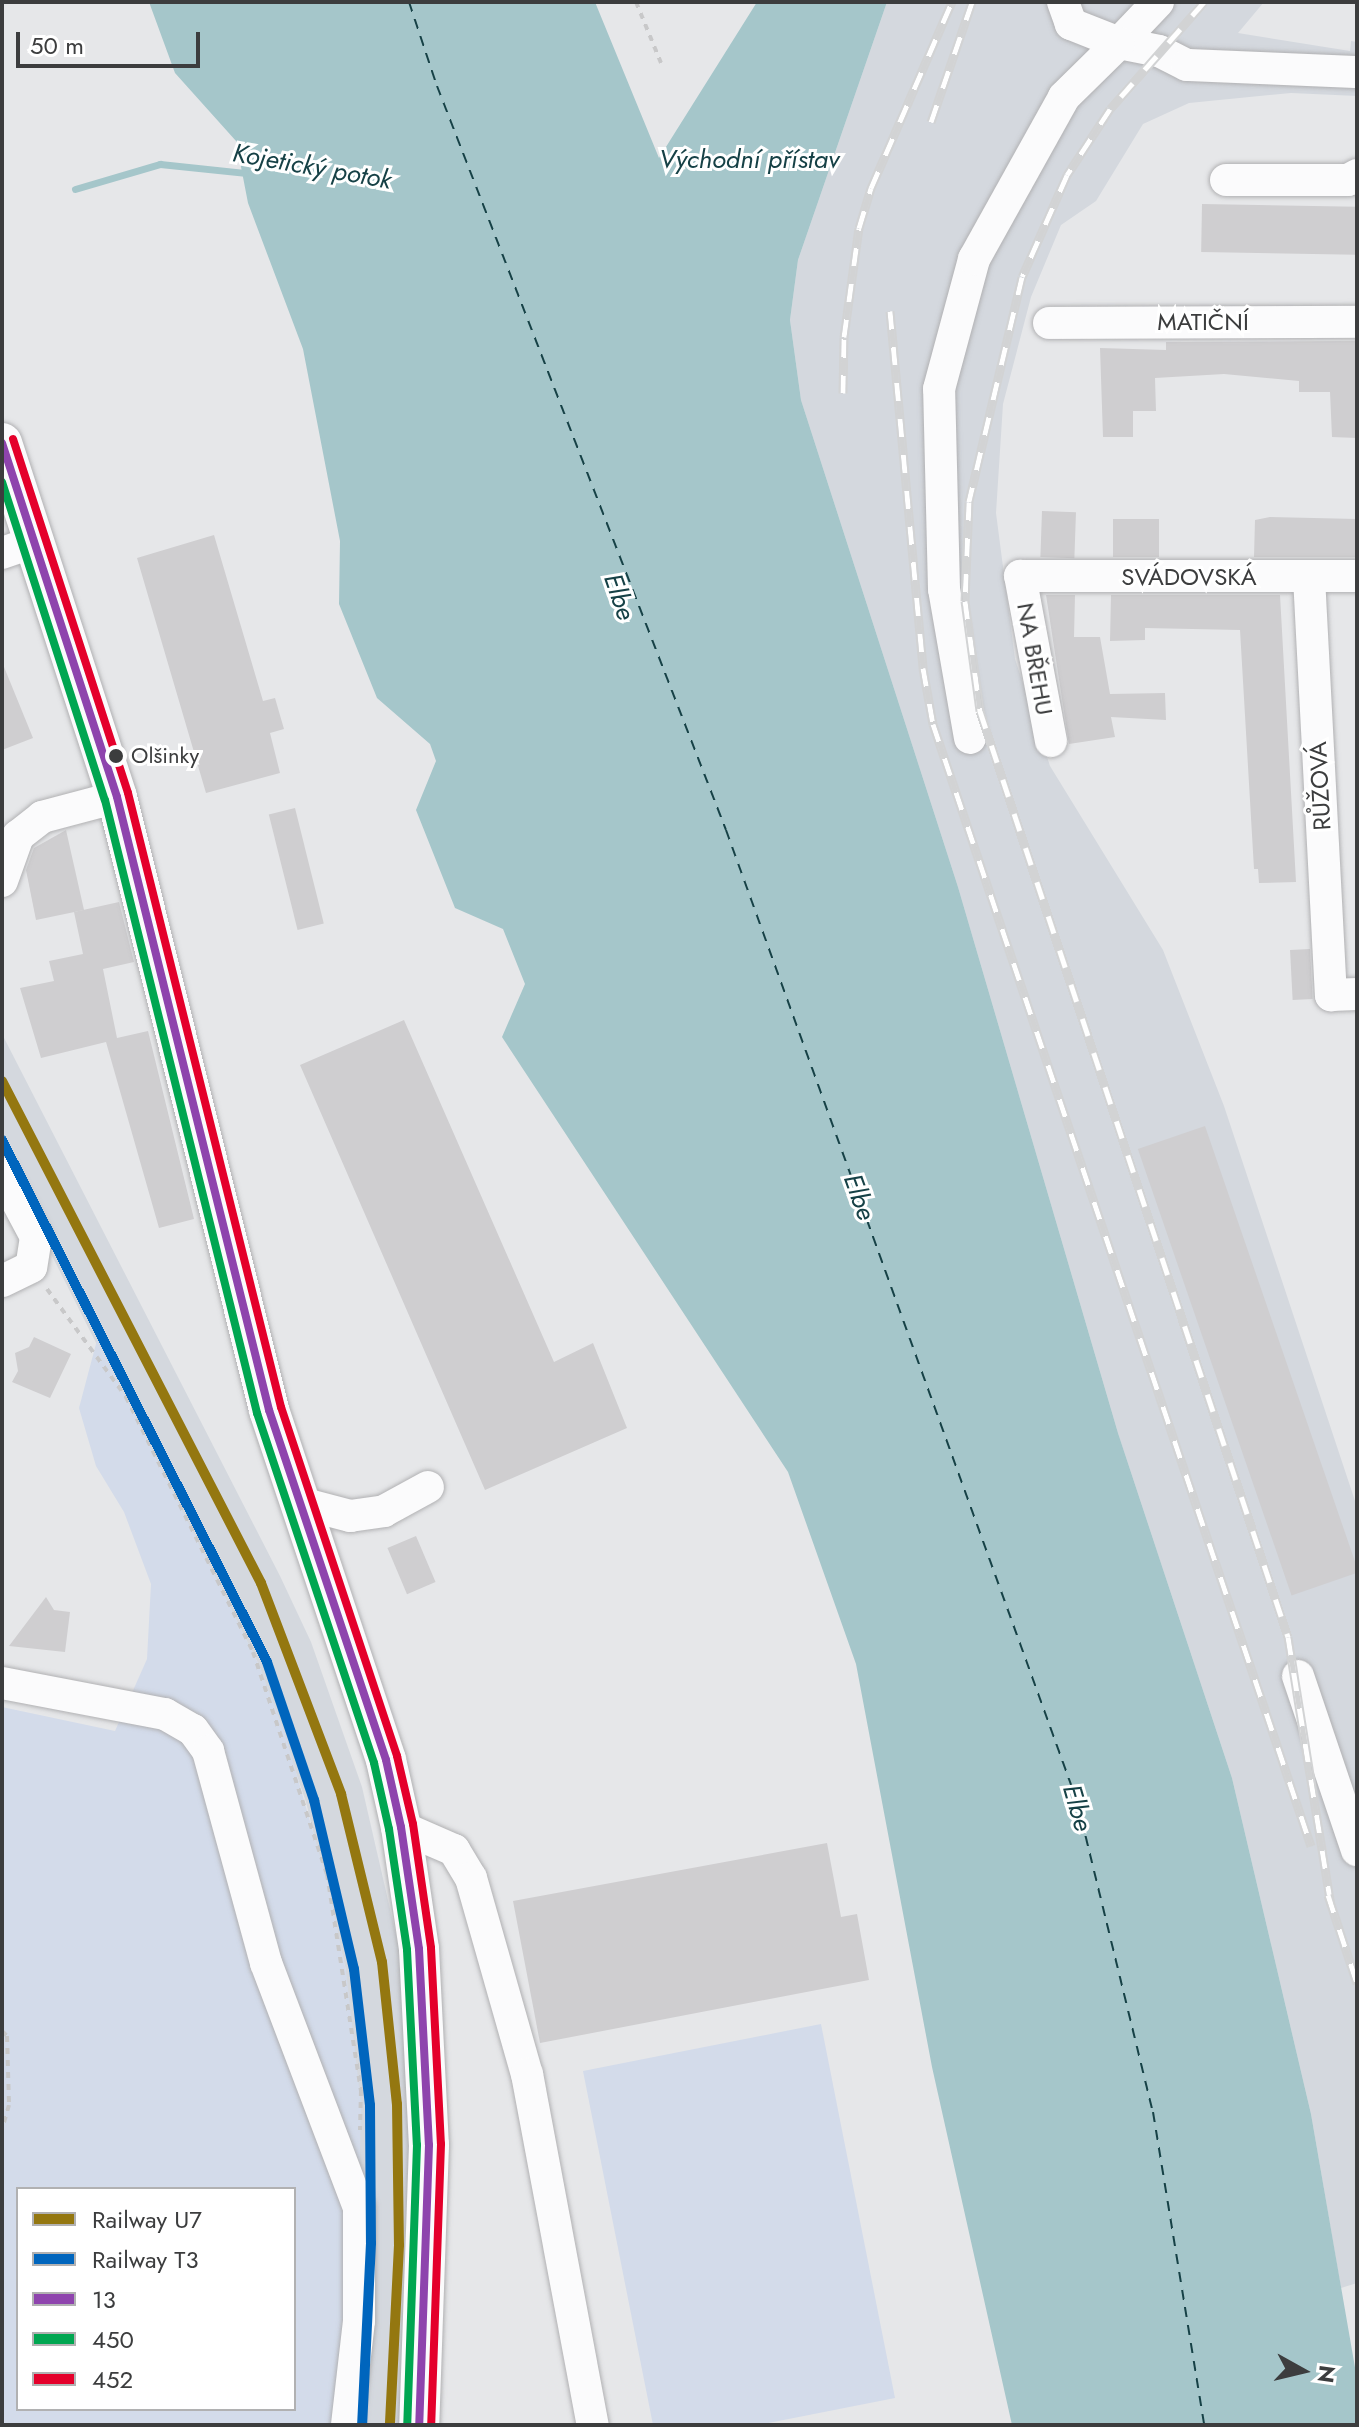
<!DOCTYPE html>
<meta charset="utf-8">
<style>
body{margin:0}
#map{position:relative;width:1359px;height:2427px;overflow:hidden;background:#e6e7e9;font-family:Jost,sans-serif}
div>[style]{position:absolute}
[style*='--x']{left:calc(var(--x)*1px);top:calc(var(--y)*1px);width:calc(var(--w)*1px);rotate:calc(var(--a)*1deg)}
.built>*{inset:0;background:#d4d8de}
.green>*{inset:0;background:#d3dbea}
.water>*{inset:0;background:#a5c6ca}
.stream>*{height:7px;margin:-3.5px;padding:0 3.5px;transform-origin:3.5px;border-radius:3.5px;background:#a5c6ca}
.ferry>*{height:2px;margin-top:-1px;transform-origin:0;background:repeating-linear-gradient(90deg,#164146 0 10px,transparent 0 18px)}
.building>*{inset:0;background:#cfced0;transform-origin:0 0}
.path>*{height:4px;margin-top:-2px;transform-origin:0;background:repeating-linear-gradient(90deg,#c8c8c9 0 6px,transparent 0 12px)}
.roads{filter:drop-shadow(0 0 2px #b1b1b3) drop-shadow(0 0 2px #b1b1b3)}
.minor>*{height:32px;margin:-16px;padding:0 16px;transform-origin:16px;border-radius:16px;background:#fbfbfc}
.major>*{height:40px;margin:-20px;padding:0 20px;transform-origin:20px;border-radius:20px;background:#fbfbfc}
.rail>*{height:9px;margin-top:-4.5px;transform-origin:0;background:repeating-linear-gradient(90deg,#fff 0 18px,#d2d3d4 0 36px);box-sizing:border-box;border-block:2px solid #d2d3d4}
.bus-1>*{height:8px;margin:-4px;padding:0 4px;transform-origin:4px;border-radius:4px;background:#8e44ad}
.bus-2>*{height:8px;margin:-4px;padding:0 4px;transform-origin:4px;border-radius:4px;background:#00a651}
.bus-3>*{height:8px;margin:-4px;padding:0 4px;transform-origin:4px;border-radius:4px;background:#e4002b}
.rail-1>*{height:10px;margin:-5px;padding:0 5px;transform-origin:5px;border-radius:5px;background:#947710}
.rail-2>*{height:10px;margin:-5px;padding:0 5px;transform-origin:5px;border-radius:5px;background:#0065bd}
.dots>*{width:22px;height:22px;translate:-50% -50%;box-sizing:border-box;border:4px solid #fff;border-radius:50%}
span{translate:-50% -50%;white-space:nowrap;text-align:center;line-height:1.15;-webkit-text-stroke:6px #fff;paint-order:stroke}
.bus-label{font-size:22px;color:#3c3d3e}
.left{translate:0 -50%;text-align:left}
.street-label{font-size:24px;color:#3c3d3e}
.water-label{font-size:26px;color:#164146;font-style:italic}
.frame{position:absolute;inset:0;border:4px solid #3c3d3e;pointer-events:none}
.legend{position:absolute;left:16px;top:2187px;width:280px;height:224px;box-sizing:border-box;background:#fff;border:2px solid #b1b1b2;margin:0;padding:10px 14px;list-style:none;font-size:24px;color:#3c3d3e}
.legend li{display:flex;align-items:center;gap:16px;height:40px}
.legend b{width:40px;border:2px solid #b1b1b2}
.north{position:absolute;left:1263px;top:2331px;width:80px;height:80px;-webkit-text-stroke:6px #fff;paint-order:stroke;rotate:98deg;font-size:22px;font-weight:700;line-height:32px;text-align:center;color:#3c3d3e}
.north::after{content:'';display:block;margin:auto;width:28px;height:36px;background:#3c3d3e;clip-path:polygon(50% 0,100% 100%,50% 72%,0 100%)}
.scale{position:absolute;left:16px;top:32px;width:184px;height:36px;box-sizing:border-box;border:4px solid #3c3d3e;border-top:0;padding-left:10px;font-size:24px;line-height:28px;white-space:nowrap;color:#3c3d3e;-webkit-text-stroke:6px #fff;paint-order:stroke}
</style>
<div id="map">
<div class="built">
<div style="clip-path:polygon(887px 2px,1264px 2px,1238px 33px,1350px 51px,1351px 41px,1357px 42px,1357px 96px,1291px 93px,1189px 103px,1143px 124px,1096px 201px,1061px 225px,1031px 297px,1003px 404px,996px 513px,1015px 659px,1050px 766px,1163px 950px,1224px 1106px,1357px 1507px,1357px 2283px,1341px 2288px,1311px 2114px,1232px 1778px,1118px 1433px,958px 887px,801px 400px,790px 320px,798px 260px)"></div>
<div style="clip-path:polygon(2px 1034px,280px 1576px,311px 1642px,362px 1787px,402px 1961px,419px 2102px,411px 2425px,354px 2425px,346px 1970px,306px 1802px,259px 1665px,2px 1157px)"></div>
</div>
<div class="green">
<div style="clip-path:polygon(evenodd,97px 1340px,259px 1665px,285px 1734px,328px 1884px,346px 1971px,361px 2105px,354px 2425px,2px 2425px,2px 1707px,115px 1731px,147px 1659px,151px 1584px,124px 1512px,96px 1466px,79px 1408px,97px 1340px,18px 2189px,294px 2189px,294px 2409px,18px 2409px,18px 2189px)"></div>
<div style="clip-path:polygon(821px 2024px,895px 2398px,758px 2425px,653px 2425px,583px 2071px)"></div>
</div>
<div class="water">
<div style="clip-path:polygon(149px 2px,595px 2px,659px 158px,757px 2px,887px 2px,798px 260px,790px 320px,801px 400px,958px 887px,1118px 1433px,1232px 1778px,1311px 2114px,1357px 2379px,1357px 2425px,1012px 2425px,932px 2067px,856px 1664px,788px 1472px,502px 1037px,525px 984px,503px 929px,455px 908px,416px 810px,436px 761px,430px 744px,377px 698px,339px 604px,340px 541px,303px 349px,248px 203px,236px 141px,175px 73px)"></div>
</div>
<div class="stream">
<div style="--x:75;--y:189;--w:89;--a:-16.4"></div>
<div style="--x:160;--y:164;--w:85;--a:6"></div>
</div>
<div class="ferry">
<div style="--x:409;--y:2;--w:89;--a:71.6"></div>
<div style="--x:437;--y:86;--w:798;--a:68.77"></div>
<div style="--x:726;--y:830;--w:1032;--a:70.13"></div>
<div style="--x:1077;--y:1801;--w:320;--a:76.3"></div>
<div style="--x:1153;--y:2112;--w:317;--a:80.7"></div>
</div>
<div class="building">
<div style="left:1202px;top:204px;width:155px;height:48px;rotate:1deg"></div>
<div style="clip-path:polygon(1357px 341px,1357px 438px,1332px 437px,1330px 392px,1299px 392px,1299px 381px,1224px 374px,1155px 378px,1156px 411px,1133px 411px,1133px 437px,1103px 437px,1100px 348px,1166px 350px,1166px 342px)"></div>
<div style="left:1042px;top:511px;width:34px;height:46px;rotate:2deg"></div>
<div style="clip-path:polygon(1270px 517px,1357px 519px,1357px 557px,1254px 557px,1255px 520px)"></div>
<div style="left:1113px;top:519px;width:46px;height:38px"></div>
<div style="clip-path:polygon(214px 535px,263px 701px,275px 698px,284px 729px,270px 733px,280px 773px,206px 793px,137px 558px)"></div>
<div style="clip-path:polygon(1046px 595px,1075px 595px,1074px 637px,1100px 637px,1110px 694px,1165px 693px,1166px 720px,1111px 717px,1115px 737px,1069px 744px)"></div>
<div style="clip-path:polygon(1111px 595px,1280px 595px,1296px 882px,1259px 883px,1258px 869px,1254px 869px,1240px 630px,1145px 628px,1145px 640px,1110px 641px)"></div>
<div style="clip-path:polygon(2px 662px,33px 738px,2px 750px)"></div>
<div style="left:295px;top:808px;width:119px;height:27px;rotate:76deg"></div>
<div style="clip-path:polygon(66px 830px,84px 910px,36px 920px,26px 870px,34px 848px)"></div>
<div style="clip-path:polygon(119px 902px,134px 962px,103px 969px,117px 1038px,148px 1031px,194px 1219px,159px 1228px,106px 1042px,41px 1058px,20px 988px,54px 981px,49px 961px,83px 954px,74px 912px)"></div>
<div style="left:1310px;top:949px;width:50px;height:20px;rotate:87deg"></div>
<div style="clip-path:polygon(404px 1020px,554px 1362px,593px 1343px,627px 1428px,485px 1490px,300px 1065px)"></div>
<div style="left:1205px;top:1126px;width:472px;height:71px;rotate:71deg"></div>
<div style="clip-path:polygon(34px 1337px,71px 1354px,50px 1398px,12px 1382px,18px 1371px,15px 1353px,29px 1347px)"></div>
<div style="left:416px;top:1536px;width:50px;height:31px;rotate:67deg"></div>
<div style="clip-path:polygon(46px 1597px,54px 1610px,70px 1612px,65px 1652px,9px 1646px)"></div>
<div style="clip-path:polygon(827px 1843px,841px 1917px,857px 1914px,869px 1980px,540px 2043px,513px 1901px)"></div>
</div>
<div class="path">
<div style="--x:636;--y:2;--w:66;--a:67.7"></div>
<div style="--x:47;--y:1289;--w:134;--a:53.8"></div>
<div style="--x:126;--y:1397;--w:285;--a:63.5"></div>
<div style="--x:253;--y:1652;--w:234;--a:71.6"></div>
<div style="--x:327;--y:1874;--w:219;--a:81.1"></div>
<div style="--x:361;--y:2090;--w:40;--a:91.4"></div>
<div style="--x:2;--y:2031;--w:7;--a:45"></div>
<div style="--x:7;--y:2036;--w:69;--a:88.3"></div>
<div style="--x:9;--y:2105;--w:25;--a:106"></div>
</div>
<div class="roads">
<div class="minor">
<div style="--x:1158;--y:2;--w:57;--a:133.6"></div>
<div style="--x:1119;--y:43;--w:41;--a:11.3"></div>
<div style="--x:1159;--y:51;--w:31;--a:27"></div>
<div style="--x:1187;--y:65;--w:170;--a:2.4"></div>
<div style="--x:1226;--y:180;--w:122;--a:0"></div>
<div style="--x:1348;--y:180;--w:10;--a:-29"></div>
<div style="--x:1049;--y:323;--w:308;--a:-0.2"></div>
<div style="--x:2;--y:553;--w:34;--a:-19"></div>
<div style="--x:1309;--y:577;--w:419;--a:87"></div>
<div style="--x:1331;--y:995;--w:26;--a:-2"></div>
<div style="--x:970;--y:738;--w:151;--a:-99.9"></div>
<div style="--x:944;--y:589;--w:200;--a:-91.4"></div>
<div style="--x:939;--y:389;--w:135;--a:-74.9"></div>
<div style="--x:974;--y:259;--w:185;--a:-60.9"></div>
<div style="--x:1064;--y:97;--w:77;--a:-44.5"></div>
<div style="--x:1119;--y:43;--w:52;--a:-158.4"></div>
<div style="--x:1071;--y:24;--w:23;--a:-110"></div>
<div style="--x:1051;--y:741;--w:168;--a:-100.6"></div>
<div style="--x:1020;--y:576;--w:337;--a:0"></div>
<div style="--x:2;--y:881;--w:48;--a:-70.4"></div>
<div style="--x:18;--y:836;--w:31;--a:-38"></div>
<div style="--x:42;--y:817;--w:78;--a:-14.9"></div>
<div style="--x:2;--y:1173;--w:72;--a:62"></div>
<div style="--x:36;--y:1237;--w:30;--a:99"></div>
<div style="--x:31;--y:1267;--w:32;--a:154"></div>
<div style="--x:297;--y:1502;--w:55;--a:14.8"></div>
<div style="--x:350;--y:1516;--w:34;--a:-8"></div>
<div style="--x:384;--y:1511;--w:50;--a:-28.6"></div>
<div style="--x:1298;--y:1676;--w:184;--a:71.3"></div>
<div style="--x:2;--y:1683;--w:166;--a:10.8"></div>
<div style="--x:165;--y:1714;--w:32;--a:30"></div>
<div style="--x:193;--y:1730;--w:26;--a:54"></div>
<div style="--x:208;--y:1751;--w:220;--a:74.7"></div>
<div style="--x:266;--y:1963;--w:262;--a:69.2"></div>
<div style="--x:359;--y:2208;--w:113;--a:90"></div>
<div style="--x:359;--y:2321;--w:105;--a:96.6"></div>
<div style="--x:401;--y:1827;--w:58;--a:23.5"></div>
<div style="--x:454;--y:1850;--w:33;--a:59"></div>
<div style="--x:471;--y:1878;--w:204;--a:74.1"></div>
<div style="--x:527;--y:2074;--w:357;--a:79.4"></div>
</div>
<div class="major">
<div style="--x:2;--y:443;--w:372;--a:72"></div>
<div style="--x:117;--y:797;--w:632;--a:76.07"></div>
<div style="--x:269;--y:1410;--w:369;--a:71.5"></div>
<div style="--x:386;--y:1760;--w:69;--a:77.4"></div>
<div style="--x:401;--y:1827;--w:123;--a:81.6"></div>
<div style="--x:419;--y:1949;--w:196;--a:87.1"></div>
<div style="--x:429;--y:2145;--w:280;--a:92"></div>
</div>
</div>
<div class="rail">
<div style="--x:1204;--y:2;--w:142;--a:131.3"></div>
<div style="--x:1110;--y:109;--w:79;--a:123.1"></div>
<div style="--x:1067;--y:175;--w:111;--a:113.8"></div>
<div style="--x:1022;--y:277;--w:231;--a:103.3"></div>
<div style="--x:969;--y:502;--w:99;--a:92.3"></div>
<div style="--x:965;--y:601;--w:111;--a:82.2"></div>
<div style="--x:980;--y:711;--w:976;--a:71.6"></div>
<div style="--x:1288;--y:1637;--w:271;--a:80.9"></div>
<div style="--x:931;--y:122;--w:127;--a:-71.1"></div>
<div style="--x:890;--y:311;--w:359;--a:84.7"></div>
<div style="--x:923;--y:668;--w:57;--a:79.9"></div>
<div style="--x:933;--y:724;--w:1184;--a:71.38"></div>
<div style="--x:843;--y:393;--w:56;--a:-89"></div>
<div style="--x:844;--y:337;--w:110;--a:-82.2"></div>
<div style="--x:859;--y:228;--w:42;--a:-73.3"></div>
<div style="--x:871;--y:188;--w:203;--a:-66.5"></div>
<div style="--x:1328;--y:1895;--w:93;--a:71.8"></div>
</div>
<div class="bus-1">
<div style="--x:2;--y:443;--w:372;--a:72"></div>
<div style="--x:117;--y:797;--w:632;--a:76.07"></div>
<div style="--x:269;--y:1410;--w:369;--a:71.5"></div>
<div style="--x:386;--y:1760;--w:69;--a:77.4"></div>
<div style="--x:401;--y:1827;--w:123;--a:81.6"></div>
<div style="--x:419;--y:1949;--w:196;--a:87.1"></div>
<div style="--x:429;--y:2145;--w:280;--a:92"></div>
</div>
<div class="bus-2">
<div style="--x:2;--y:482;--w:334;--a:72.1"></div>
<div style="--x:105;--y:800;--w:632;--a:76.07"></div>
<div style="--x:257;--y:1413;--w:369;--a:71.5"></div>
<div style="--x:374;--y:1763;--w:68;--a:77.2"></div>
<div style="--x:389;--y:1829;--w:122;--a:81.5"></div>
<div style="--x:407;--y:1950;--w:195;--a:87.1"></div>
<div style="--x:417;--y:2145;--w:280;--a:92"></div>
</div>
<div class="bus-3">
<div style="--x:13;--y:439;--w:372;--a:72"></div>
<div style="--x:128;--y:793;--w:633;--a:76.01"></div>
<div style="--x:281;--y:1407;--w:368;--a:71.6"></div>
<div style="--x:397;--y:1756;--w:70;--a:76.8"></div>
<div style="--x:413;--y:1824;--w:125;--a:81.7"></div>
<div style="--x:431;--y:1948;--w:196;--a:87.1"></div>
<div style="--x:441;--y:2144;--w:281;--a:92"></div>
</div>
<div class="rail-1">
<div style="--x:2;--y:1081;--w:565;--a:62.71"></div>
<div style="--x:261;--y:1583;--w:226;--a:69.2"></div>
<div style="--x:341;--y:1794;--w:173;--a:76.3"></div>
<div style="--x:382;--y:1962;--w:143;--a:84"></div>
<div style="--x:397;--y:2104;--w:141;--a:89.2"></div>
<div style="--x:399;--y:2245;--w:180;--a:92.9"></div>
</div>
<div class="rail-2">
<div style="--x:2;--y:1140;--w:585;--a:63.08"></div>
<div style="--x:267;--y:1662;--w:146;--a:71.2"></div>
<div style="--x:314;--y:1800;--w:174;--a:76.7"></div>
<div style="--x:354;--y:1969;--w:137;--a:83.3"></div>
<div style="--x:370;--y:2105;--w:138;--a:89.6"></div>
<div style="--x:371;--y:2243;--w:181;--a:92.8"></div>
</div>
<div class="dots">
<div style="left:116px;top:756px;background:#3c3d3e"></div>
</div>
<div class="bus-label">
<span class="left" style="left:131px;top:756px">Olšinky</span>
</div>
<div class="street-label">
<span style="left:1203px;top:322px">MATIČNÍ</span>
<span style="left:1189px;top:577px">SVÁDOVSKÁ</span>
<span style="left:1035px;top:659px;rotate:80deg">NA BŘEHU</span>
<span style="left:1320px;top:786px;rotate:-93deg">RŮŽOVÁ</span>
</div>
<div class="water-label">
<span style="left:749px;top:160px">Východní přístav</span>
<span style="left:312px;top:167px;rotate:10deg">Kojetický potok</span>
<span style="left:619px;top:597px;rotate:71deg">Elbe</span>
<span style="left:859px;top:1197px;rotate:70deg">Elbe</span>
<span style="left:1077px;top:1808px;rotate:74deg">Elbe</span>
</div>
<div class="frame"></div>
<ul class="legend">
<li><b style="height:10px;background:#947710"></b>Railway U7</li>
<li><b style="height:10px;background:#0065bd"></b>Railway T3</li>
<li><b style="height:10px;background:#8e44ad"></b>13</li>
<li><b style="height:10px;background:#00a651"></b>450</li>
<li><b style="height:10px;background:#e4002b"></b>452</li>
</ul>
<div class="north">N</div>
<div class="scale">50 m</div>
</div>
